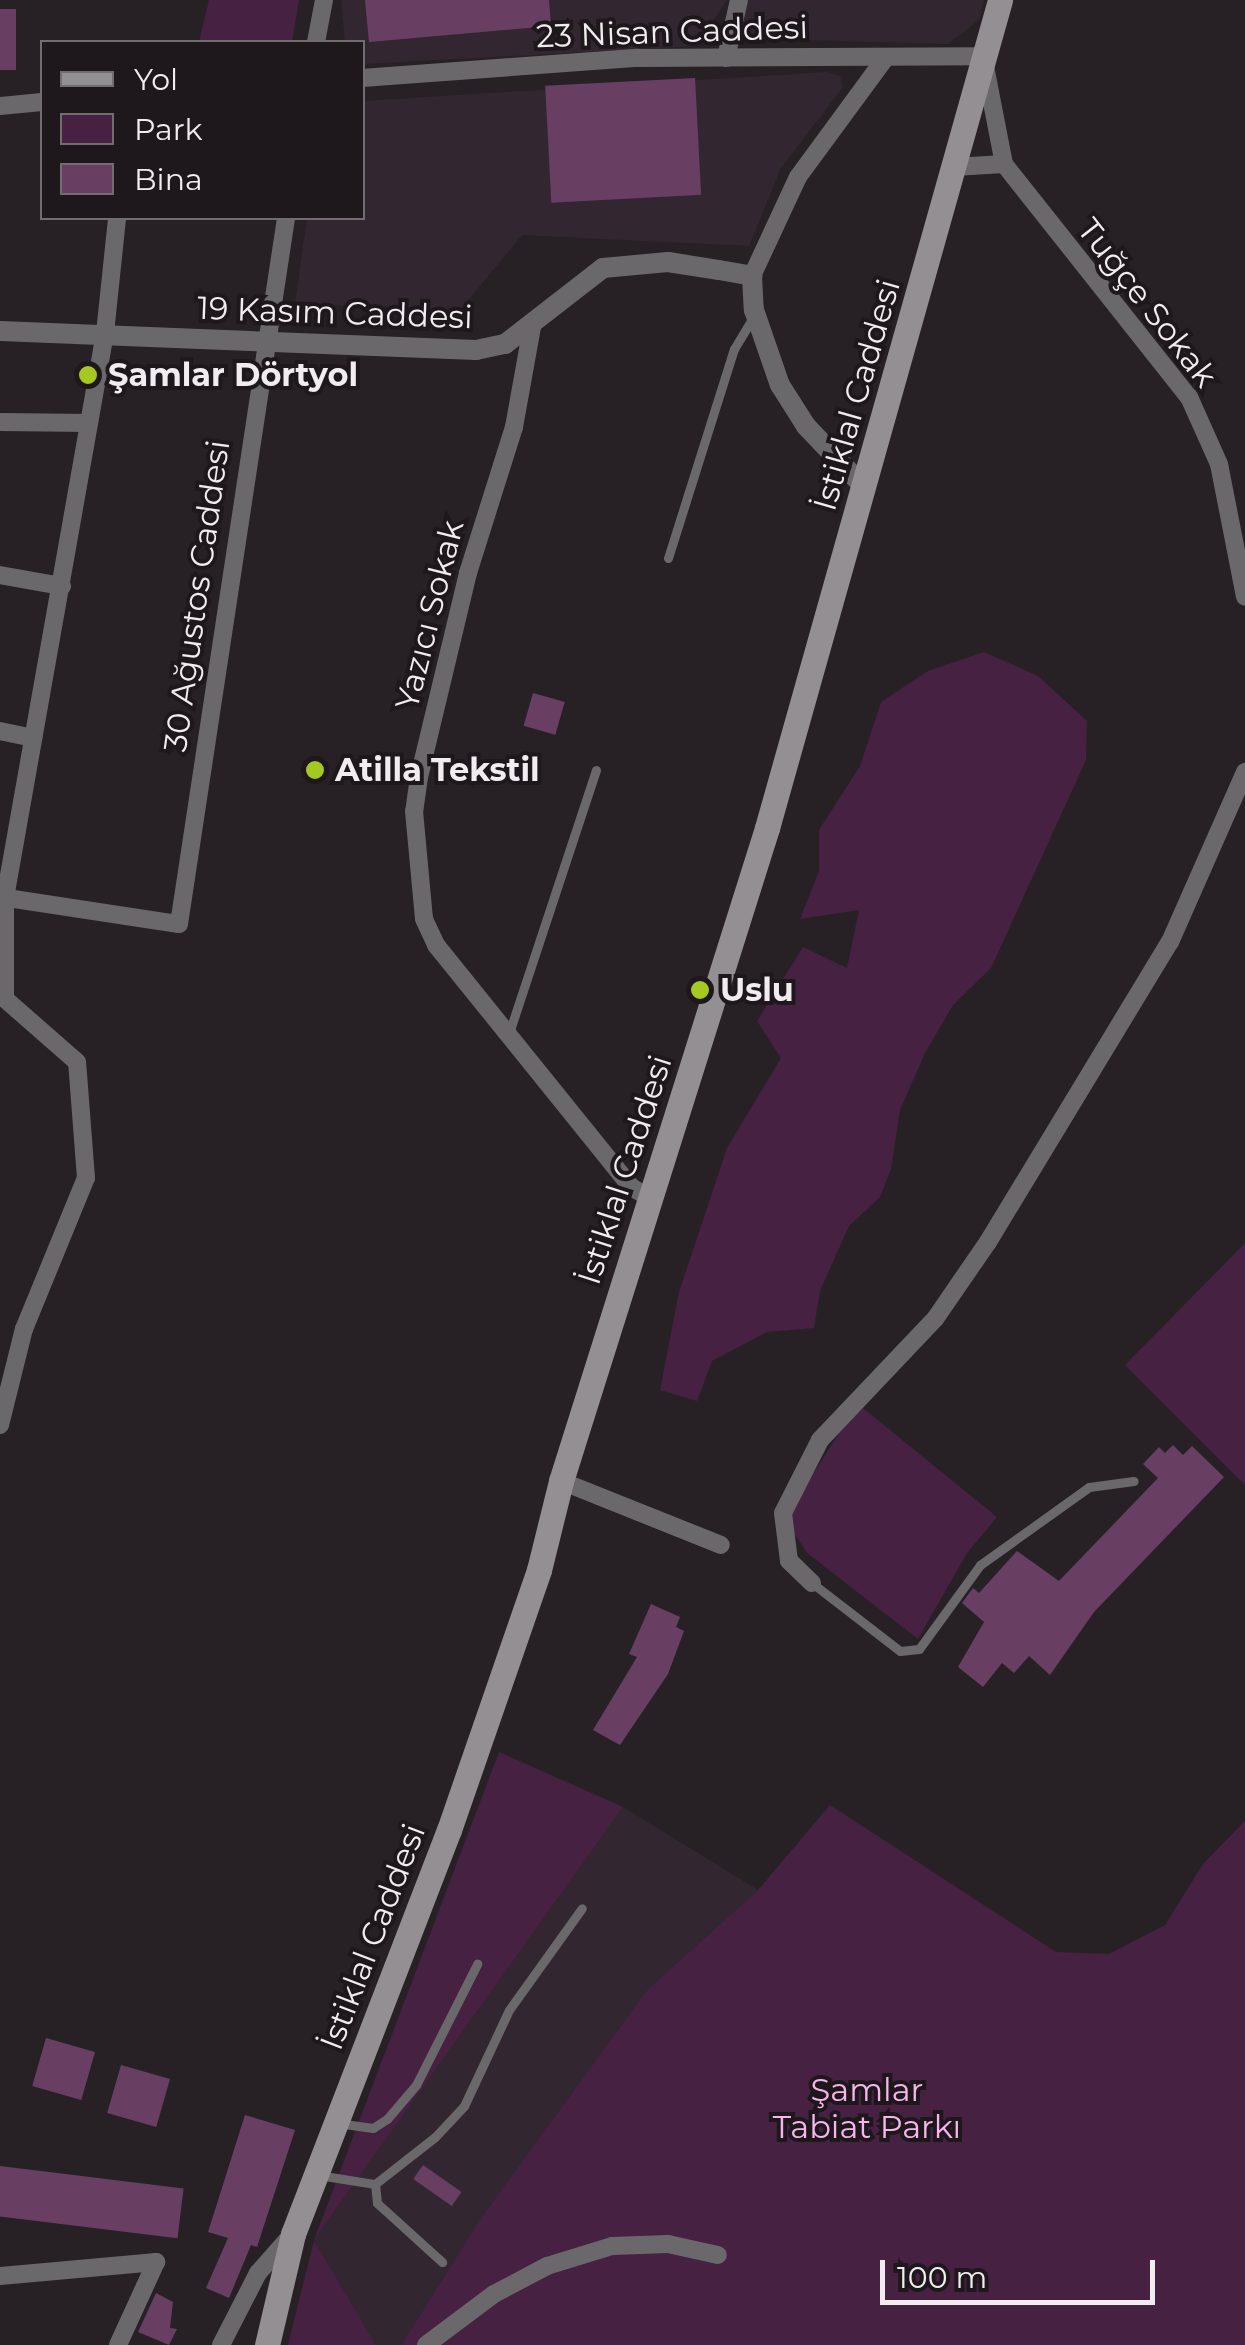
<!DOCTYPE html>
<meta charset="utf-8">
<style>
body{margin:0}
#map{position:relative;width:1245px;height:2345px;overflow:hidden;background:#272126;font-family:Montserrat,sans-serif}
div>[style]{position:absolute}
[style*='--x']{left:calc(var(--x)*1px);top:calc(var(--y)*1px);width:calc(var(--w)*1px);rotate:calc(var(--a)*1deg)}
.built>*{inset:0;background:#322730}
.green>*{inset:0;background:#462142}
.building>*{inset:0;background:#683f63;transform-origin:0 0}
.service>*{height:9px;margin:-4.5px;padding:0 4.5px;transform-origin:4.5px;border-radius:4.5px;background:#6b686b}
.minor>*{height:18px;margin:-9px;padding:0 9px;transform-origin:9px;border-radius:9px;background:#6b686b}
.tertiary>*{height:20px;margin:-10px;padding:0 10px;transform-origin:10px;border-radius:10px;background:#6b686b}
.secondary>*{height:25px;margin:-12.5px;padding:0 12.5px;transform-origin:12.5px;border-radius:12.5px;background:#948f93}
.dots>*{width:28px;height:28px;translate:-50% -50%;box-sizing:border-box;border:5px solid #1e181d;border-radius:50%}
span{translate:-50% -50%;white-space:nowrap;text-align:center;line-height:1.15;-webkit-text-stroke:8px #1e181d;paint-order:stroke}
.street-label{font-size:32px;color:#f1ecf0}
.poi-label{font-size:32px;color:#f1ecf0;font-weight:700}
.left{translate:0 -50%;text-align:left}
.park-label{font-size:32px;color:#f7b4ed}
.legend{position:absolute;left:40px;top:40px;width:325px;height:180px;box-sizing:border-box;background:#1e181d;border:2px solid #726d71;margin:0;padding:12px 18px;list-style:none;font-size:30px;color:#f1ecf0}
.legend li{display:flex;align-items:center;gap:20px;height:50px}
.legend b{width:50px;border:2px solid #726d71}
.scale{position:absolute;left:880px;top:2260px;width:275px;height:45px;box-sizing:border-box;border:5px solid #f1ecf0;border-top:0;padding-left:12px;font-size:30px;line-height:35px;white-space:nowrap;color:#f1ecf0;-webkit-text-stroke:8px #1e181d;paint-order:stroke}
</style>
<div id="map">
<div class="built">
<div style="clip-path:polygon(341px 0,727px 0,696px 46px,363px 64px,362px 42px,345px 42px)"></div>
<div style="clip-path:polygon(747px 0,984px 0,979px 20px,948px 44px,740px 38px,734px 33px)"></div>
<div style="clip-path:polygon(827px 72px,840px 76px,843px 87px,781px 168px,749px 246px,522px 235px,461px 309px,295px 304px,307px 218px,362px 218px,363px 101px)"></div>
<div style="clip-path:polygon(623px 1807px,758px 1890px,647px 1990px,483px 2215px,401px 2345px,376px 2345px,314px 2240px)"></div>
</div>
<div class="green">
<div style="clip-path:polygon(209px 0,299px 0,292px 42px,199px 42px)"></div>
<div style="clip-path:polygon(984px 652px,1038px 676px,1087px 721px,1086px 760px,991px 968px,953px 1005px,925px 1053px,900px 1110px,891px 1169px,880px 1197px,849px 1226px,820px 1291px,814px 1328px,767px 1332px,712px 1361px,697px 1401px,660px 1390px,679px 1292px,727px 1148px,781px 1058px,757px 1021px,803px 947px,847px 968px,859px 910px,800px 919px,819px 871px,819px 830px,860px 766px,881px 702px,928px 671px)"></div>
<div style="clip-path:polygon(1245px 1243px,1245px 1485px,1125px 1365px)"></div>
<div style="clip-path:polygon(858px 1404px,997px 1517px,967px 1553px,918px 1639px,807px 1553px,793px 1531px,791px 1508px)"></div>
<div style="clip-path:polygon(499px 1752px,623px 1807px,314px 2240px,376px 2345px,288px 2345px,314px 2240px)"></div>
<div style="clip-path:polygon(830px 1805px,1056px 1952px,1109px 1954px,1165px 1925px,1203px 1864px,1245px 1821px,1245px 2345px,401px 2345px,483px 2215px,647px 1990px,758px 1890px)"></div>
</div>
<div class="building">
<div style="clip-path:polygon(365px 0,549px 0,551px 26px,369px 42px)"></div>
<div style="left:0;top:9px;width:16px;height:61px"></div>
<div style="left:695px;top:78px;width:117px;height:150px;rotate:87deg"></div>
<div style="left:533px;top:693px;width:33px;height:34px;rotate:16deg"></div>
<div style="clip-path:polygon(1173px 1445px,1183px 1455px,1192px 1446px,1224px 1477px,1094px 1612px,1050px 1675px,1029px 1656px,1014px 1673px,1002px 1663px,983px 1687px,958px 1667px,984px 1622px,962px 1603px,973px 1588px,979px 1593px,1017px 1551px,1059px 1581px,1158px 1478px,1143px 1464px,1159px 1447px,1165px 1453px)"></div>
<div style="clip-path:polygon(651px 1604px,680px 1617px,676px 1627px,684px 1631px,668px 1674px,620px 1745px,593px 1730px,637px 1657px,629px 1654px)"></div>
<div style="left:46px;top:2038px;width:51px;height:50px;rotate:16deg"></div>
<div style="left:121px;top:2065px;width:51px;height:50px;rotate:16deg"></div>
<div style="clip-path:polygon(245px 2115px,295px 2130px,257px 2247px,251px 2245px,229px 2298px,206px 2288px,228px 2238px,208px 2232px)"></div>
<div style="left:423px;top:2165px;width:47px;height:17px;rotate:35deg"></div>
<div style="left:0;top:2166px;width:185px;height:50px;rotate:7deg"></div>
<div style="clip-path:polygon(156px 2293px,173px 2302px,170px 2328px,177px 2329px,169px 2345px,138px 2332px)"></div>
</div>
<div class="service">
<div style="--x:668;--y:558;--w:219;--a:-72.5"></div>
<div style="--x:734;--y:349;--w:39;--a:-59"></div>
<div style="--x:509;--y:1033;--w:277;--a:-71.7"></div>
<div style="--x:812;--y:1583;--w:111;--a:37.7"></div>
<div style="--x:900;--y:1651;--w:19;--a:-6"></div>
<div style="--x:919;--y:1649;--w:104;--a:-54"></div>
<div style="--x:980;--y:1565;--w:134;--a:-35.6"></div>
<div style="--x:1089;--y:1487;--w:45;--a:-7.6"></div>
<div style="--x:337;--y:2123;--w:36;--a:8"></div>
<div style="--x:373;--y:2128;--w:17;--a:-33"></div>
<div style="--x:387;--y:2119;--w:45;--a:-49.5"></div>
<div style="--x:416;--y:2085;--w:136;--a:-63.2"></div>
<div style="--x:318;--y:2175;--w:58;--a:9"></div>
<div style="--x:375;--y:2184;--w:76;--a:-38.1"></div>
<div style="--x:435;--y:2137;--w:42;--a:-46.9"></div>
<div style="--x:464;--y:2106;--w:106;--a:-64.9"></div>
<div style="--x:509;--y:2010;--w:125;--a:-54.4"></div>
<div style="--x:375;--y:2184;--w:19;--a:84"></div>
<div style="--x:377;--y:2203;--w:88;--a:42.2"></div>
</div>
<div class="minor">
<div style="--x:316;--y:42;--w:43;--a:-79.2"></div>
<div style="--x:726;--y:58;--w:59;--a:-77.4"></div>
<div style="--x:362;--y:78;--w:276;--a:-4.2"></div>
<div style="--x:637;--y:58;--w:346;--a:-0.3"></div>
<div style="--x:983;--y:56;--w:110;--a:79"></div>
<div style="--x:1004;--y:164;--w:298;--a:51.6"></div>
<div style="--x:1189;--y:397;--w:73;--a:65.9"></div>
<div style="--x:1219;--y:464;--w:135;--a:78.9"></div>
<div style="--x:0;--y:106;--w:42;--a:-5.4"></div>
<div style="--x:954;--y:167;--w:50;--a:-3.4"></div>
<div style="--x:752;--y:276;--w:109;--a:-65.1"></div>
<div style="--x:798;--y:177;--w:149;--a:-53.7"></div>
<div style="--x:532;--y:327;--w:102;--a:100.2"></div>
<div style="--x:514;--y:427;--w:153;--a:107.5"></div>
<div style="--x:468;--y:573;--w:210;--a:103.5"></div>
<div style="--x:419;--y:777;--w:34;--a:98"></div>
<div style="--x:414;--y:811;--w:108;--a:84.7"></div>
<div style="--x:424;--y:919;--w:29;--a:65"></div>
<div style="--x:436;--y:945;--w:311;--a:51.1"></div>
<div style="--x:631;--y:1187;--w:22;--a:30"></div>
<div style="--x:0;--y:422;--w:89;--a:0.6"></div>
<div style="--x:0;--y:575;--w:63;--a:10.1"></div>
<div style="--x:0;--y:731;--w:34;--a:12"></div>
<div style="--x:0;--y:897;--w:181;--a:8.6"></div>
<div style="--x:179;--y:924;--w:714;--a:-81.38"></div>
<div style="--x:0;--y:1425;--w:99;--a:-76"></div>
<div style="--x:24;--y:1329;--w:163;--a:-67.7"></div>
<div style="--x:86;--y:1178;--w:116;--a:-94.4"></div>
<div style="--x:77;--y:1062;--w:96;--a:-138.8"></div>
<div style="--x:5;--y:999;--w:101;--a:-90"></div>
<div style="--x:5;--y:898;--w:574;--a:-79.96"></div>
<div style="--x:105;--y:333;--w:116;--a:-84"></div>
<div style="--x:561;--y:1481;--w:172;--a:21.8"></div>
<div style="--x:812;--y:1583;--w:32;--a:-136"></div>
<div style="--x:789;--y:1561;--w:48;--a:-97.1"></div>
<div style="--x:783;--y:1513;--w:82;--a:-63.1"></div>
<div style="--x:820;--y:1440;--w:167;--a:-46.5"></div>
<div style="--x:935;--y:1319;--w:93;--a:-55.5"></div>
<div style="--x:988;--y:1242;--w:351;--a:-58.8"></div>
<div style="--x:1170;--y:942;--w:186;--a:-66.2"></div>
<div style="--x:0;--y:2276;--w:157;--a:-5.1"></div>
<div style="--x:156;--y:2262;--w:91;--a:114.6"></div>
<div style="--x:221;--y:2345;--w:81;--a:-62.8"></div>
<div style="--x:258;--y:2273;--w:47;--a:-48.5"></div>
<div style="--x:426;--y:2345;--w:85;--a:-36.9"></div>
<div style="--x:494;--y:2294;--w:60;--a:-27.8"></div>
<div style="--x:547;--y:2266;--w:68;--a:-17.1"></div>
<div style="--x:612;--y:2246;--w:56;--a:-2"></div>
<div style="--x:668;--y:2244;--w:51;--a:12.4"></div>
</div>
<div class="tertiary">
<div style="--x:0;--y:331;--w:476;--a:2.3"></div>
<div style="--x:476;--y:350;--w:30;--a:-12"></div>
<div style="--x:505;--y:344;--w:124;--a:-37.8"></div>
<div style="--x:603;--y:268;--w:65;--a:-5.3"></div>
<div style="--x:668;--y:262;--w:52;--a:8.9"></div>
<div style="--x:719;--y:270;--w:34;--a:10"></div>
<div style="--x:752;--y:276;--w:34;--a:87"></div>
<div style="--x:754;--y:310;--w:79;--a:70.9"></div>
<div style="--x:780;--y:385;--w:49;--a:57.6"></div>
<div style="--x:806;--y:426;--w:86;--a:46.4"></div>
</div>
<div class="secondary">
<div style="--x:267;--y:2345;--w:114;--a:-76.8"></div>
<div style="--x:293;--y:2234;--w:433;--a:-68.9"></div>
<div style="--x:449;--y:1830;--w:275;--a:-70.9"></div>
<div style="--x:539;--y:1570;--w:92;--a:-76.1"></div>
<div style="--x:561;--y:1481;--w:685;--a:-72.49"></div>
<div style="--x:767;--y:828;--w:860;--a:-74.28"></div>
</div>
<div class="dots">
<div style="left:88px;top:375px;background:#a5c822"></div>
<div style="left:315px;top:770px;background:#a5c822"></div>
<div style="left:700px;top:990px;background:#a5c822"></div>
</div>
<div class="street-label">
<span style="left:672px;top:32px;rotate:-2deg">23 Nisan Caddesi</span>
<span style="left:1147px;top:303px;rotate:52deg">Tuğçe Sokak</span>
<span style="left:335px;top:313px;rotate:2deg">19 Kasım Caddesi</span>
<span style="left:857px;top:395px;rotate:-74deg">İstiklal Caddesi</span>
<span style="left:197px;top:596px;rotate:-82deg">30 Ağustos Caddesi</span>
<span style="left:430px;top:615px;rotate:-76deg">Yazıcı Sokak</span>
<span style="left:625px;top:1170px;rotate:-72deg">İstiklal Caddesi</span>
<span style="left:373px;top:1937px;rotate:-69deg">İstiklal Caddesi</span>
</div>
<div class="poi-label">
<span class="left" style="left:108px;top:375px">Şamlar Dörtyol</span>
<span class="left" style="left:335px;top:770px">Atilla Tekstil</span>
<span class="left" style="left:720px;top:990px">Uslu</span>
</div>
<div class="park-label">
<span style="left:867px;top:2109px">Şamlar<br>Tabiat Parkı</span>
</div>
<ul class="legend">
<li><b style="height:12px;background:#948f93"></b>Yol</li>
<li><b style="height:28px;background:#462142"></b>Park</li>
<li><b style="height:28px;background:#683f63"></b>Bina</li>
</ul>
<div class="scale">100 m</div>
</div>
